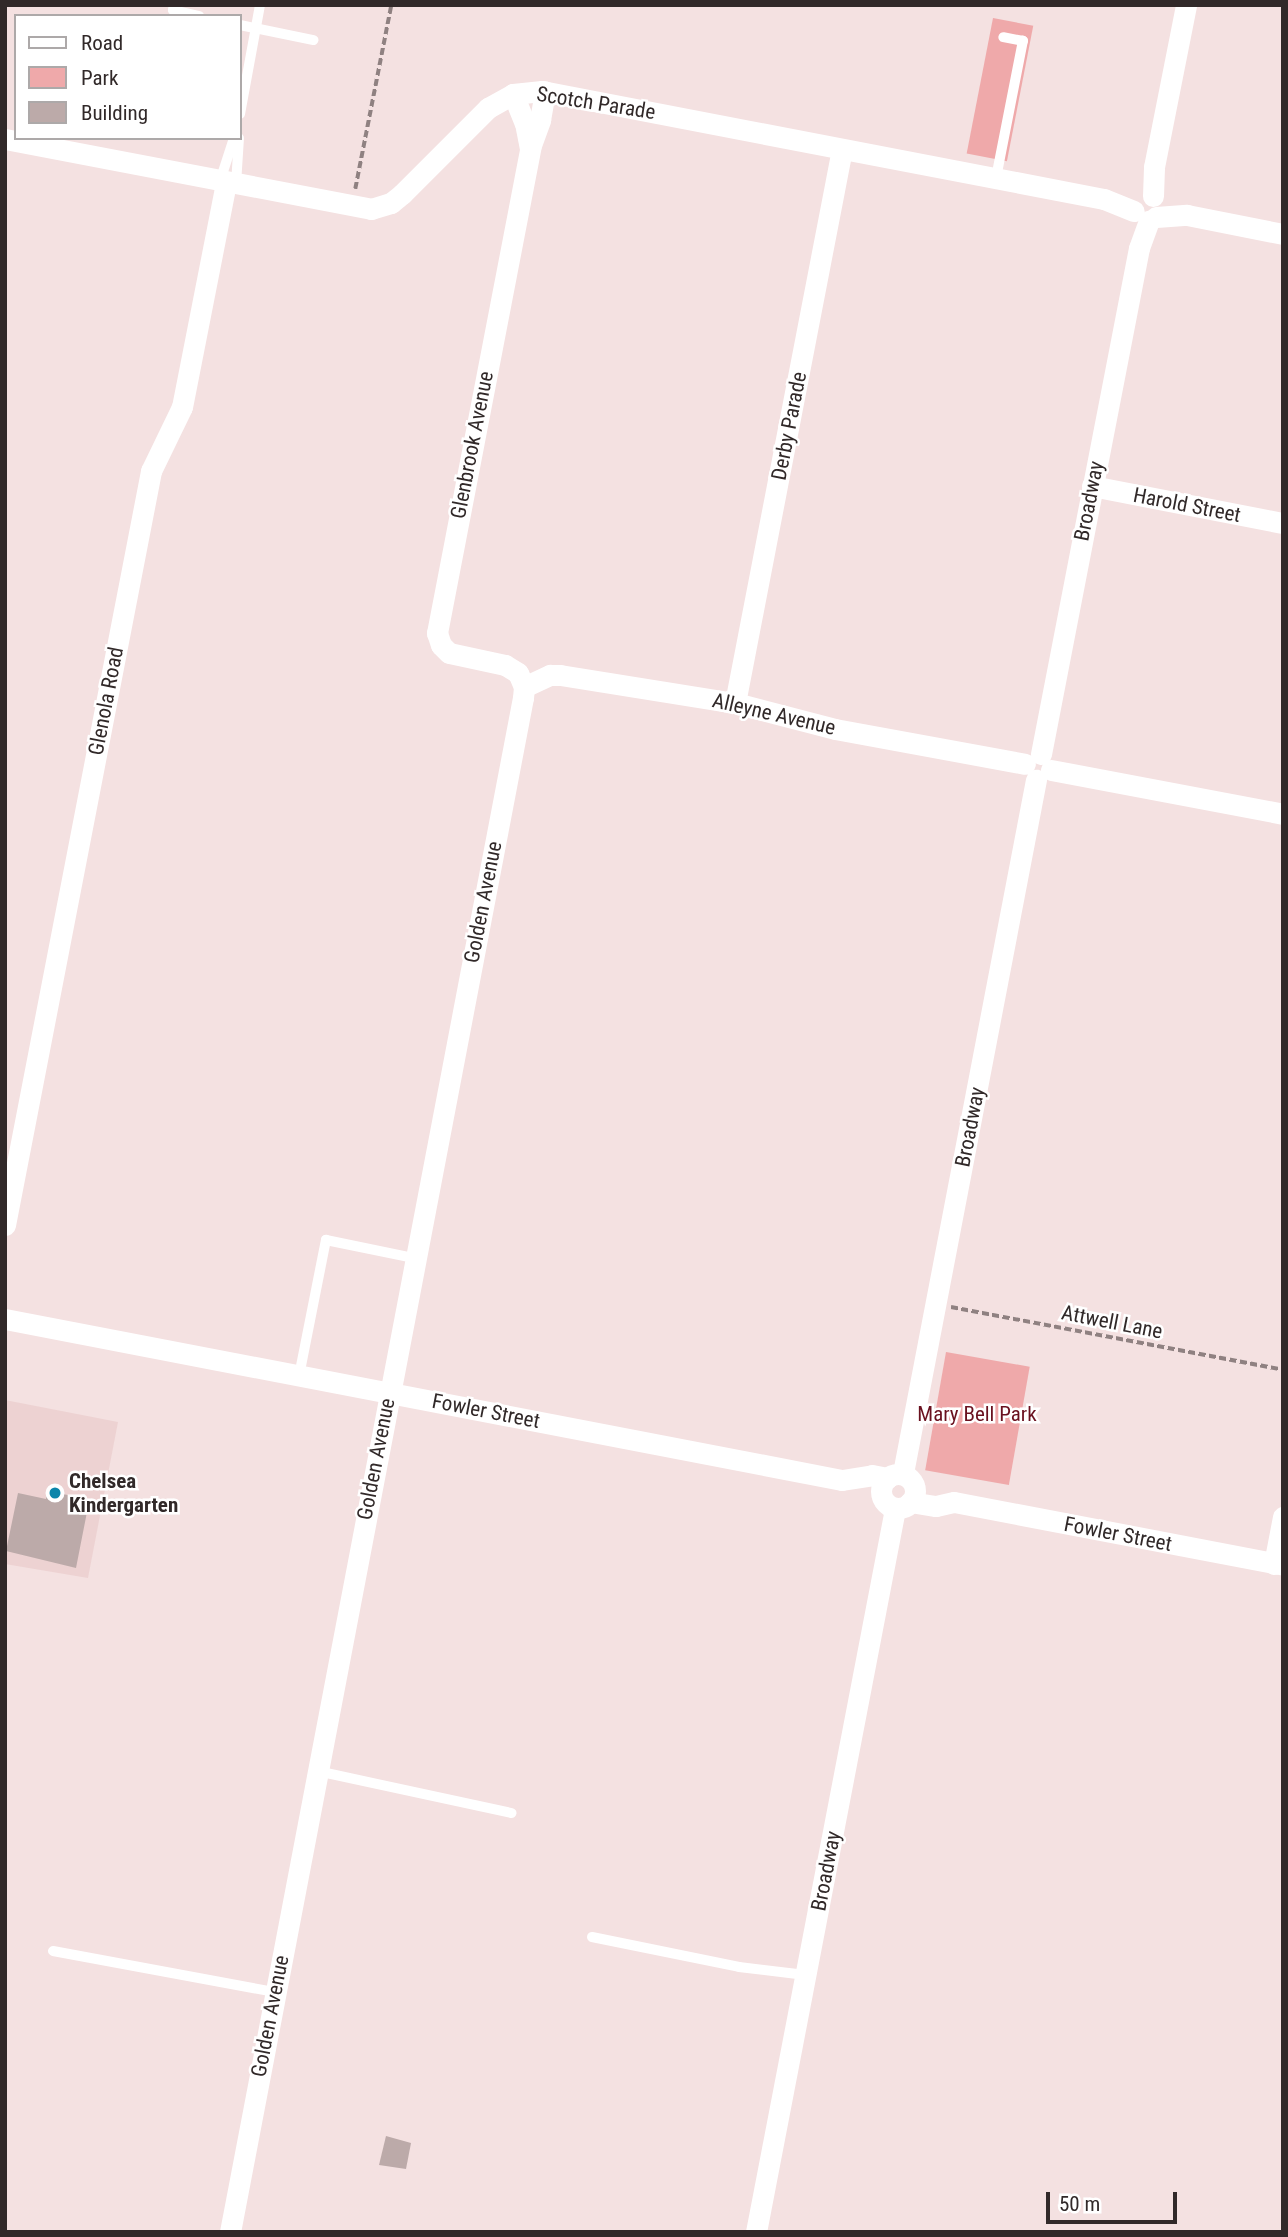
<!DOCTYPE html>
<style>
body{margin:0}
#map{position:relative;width:1288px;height:2237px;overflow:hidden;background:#f4e1e1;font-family:"Roboto Condensed",sans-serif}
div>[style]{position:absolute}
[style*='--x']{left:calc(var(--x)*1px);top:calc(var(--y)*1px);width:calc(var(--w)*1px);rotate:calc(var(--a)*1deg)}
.built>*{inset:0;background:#edd2d2}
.green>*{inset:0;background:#efa9aa;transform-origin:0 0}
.building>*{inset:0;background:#bcaaa9}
.path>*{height:3.5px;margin-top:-1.75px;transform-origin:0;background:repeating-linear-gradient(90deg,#8f8181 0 7px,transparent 0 10.5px)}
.service>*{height:10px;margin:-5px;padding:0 5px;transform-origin:5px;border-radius:5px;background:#fff}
.minor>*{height:21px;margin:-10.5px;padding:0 10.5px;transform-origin:10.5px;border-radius:10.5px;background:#fff}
.minor>.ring{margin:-10.5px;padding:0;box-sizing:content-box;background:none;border:21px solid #fff;border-radius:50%}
.dots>*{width:19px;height:19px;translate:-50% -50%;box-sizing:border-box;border:4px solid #fff;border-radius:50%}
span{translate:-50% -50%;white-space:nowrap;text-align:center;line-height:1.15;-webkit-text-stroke:5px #fff;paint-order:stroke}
.street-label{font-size:21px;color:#312929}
.park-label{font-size:21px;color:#6a111f}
.poi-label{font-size:21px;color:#312929;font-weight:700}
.left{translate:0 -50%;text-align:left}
.frame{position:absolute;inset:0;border:7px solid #312929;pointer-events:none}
.legend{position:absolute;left:14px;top:14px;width:228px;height:126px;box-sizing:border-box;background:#fff;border:2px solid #ada9a9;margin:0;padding:9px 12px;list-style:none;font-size:21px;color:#312929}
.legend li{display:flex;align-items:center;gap:14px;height:35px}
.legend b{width:35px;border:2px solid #ada9a9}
.scale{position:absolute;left:1046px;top:2192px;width:131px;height:32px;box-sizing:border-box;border:4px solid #312929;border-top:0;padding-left:9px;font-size:21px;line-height:24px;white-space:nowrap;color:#312929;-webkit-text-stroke:5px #fff;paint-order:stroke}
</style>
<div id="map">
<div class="built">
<div style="clip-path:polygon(5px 1400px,118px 1422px,88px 1578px,5px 1564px)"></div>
</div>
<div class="green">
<div style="left:993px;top:18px;width:41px;height:138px;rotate:11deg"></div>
<div style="left:946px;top:1352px;width:85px;height:120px;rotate:10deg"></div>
</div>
<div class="building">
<div style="clip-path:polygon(18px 1493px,46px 1499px,46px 1496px,62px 1499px,62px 1494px,74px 1496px,71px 1509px,87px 1512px,76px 1568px,6px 1551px)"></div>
<div style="clip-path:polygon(386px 2136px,411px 2143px,406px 2169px,379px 2165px)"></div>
</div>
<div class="path">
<div style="--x:355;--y:189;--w:187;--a:-78.9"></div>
<div style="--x:951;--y:1307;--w:338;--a:10.7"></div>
</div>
<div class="service">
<div style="--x:174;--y:5;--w:5;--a:101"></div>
<div style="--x:173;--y:10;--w:27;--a:13"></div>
<div style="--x:240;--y:25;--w:75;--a:11.6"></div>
<div style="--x:240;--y:114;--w:111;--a:-79.6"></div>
<div style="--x:996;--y:178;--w:140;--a:-78.9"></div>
<div style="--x:1023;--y:41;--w:20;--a:-169"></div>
<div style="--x:220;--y:181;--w:45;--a:-72"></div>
<div style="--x:236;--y:184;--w:46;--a:-86.3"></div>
<div style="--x:299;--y:1376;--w:139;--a:-78.8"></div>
<div style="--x:326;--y:1240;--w:90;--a:11.6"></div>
<div style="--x:317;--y:1771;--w:199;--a:12.2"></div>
<div style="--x:592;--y:1937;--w:150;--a:11.5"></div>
<div style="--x:739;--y:1967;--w:67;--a:6.8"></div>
<div style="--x:53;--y:1951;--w:226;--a:10.5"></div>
</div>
<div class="minor">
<div style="--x:513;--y:94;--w:31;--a:68"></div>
<div style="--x:525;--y:123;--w:25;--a:79"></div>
<div style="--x:5;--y:139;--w:373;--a:10.8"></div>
<div style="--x:371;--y:209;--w:21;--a:-17"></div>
<div style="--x:391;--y:203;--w:14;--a:-39"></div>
<div style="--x:402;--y:194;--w:122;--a:-45"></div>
<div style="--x:488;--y:108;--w:29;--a:-29"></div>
<div style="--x:513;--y:94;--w:29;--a:-6"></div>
<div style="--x:542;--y:91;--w:572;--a:10.88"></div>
<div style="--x:1104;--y:199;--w:32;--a:22"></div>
<div style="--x:1153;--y:196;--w:29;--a:-88"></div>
<div style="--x:1154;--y:167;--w:165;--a:-78.8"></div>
<div style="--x:1156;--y:217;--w:31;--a:-4"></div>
<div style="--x:1187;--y:215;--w:98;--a:11.2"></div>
<div style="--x:1092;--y:486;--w:195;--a:11"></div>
<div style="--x:524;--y:687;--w:29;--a:-25"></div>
<div style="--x:550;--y:675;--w:10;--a:0"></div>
<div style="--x:560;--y:675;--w:177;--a:9.1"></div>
<div style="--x:735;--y:703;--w:103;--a:14.6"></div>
<div style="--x:835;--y:729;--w:193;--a:10.4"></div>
<div style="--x:735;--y:703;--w:564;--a:-79.07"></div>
<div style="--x:1041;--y:754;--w:515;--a:-79.04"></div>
<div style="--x:1139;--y:248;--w:29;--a:-70"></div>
<div style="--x:1051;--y:770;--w:236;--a:10.7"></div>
<div style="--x:5;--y:1225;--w:768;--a:-79.04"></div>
<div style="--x:151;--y:471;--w:71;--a:-64.2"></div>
<div style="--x:182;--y:407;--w:228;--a:-78.9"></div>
<div style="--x:5;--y:1319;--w:852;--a:10.89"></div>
<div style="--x:842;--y:1480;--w:30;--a:-9"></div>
<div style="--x:872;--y:1475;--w:16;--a:11"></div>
<div style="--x:903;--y:1473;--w:706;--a:-79.14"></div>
<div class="ring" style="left:881px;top:1474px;width:13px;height:13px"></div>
<div style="--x:910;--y:1502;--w:26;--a:9"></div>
<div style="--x:936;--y:1506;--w:18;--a:-13"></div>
<div style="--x:954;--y:1502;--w:335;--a:10.8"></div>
<div style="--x:1274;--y:1564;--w:48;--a:-79.2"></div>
<div style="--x:230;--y:2232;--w:1562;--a:-79.19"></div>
<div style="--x:523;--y:698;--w:11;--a:-85"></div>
<div style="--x:524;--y:687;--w:15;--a:-113"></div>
<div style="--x:518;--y:673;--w:15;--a:-148"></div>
<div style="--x:505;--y:665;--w:57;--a:-167.9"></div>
<div style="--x:449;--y:653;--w:11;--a:-135"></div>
<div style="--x:441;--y:645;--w:13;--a:-108"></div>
<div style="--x:437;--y:633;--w:494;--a:-79.1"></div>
<div style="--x:530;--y:148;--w:30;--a:-70"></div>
<div style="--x:540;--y:120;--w:29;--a:-80"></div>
<div style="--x:756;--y:2232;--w:736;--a:-79.12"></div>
</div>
<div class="dots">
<div style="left:55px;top:1493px;background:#0c85aa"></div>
</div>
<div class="street-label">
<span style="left:596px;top:103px;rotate:9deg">Scotch Parade</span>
<span style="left:789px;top:426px;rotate:-79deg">Derby Parade</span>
<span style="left:472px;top:445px;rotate:-79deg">Glenbrook Avenue</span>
<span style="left:1089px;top:501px;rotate:-79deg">Broadway</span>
<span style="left:1187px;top:505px;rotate:11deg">Harold Street</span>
<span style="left:106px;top:701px;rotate:-79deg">Glenola Road</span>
<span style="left:774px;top:714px;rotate:13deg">Alleyne Avenue</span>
<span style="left:483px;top:902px;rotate:-79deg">Golden Avenue</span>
<span style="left:970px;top:1127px;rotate:-79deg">Broadway</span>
<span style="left:1112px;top:1322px;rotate:11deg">Attwell Lane</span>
<span style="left:486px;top:1411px;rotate:11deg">Fowler Street</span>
<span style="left:376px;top:1459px;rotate:-79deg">Golden Avenue</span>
<span style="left:1118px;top:1534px;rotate:11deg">Fowler Street</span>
<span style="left:826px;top:1871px;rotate:-79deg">Broadway</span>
<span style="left:270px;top:2016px;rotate:-79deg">Golden Avenue</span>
</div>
<div class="park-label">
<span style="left:977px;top:1414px">Mary Bell Park</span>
</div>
<div class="poi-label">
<span class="left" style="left:69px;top:1493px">Chelsea<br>Kindergarten</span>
</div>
<div class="frame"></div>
<ul class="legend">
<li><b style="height:9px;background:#fff"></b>Road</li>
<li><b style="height:19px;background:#efa9aa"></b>Park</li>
<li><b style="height:19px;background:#bcaaa9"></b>Building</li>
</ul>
<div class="scale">50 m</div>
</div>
